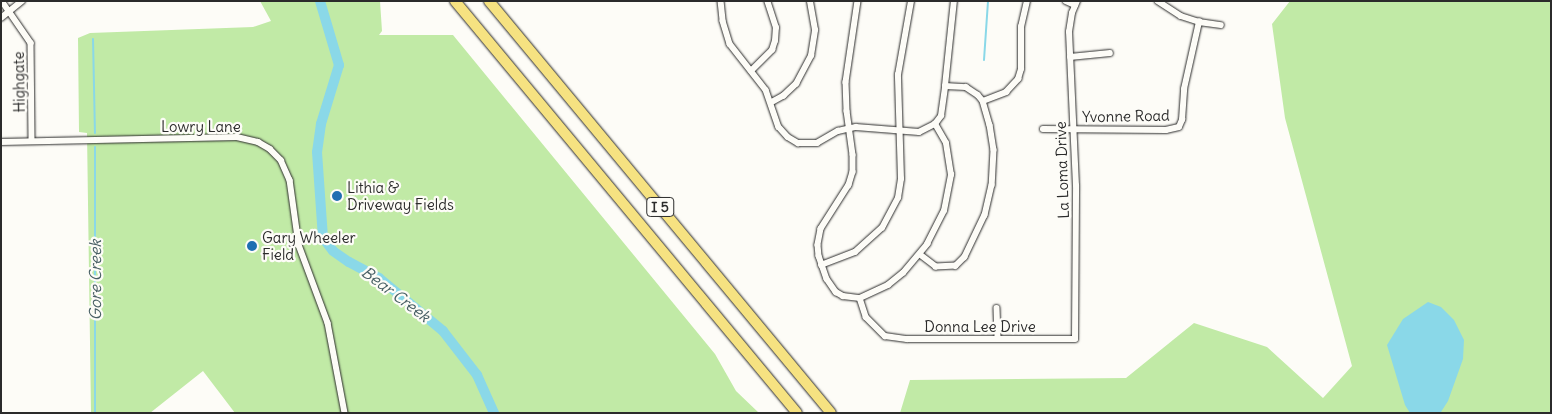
<!DOCTYPE html>
<style>
body{margin:0}
#map{position:relative;width:1552px;height:414px;overflow:hidden;background:#fdfcf7;font-family:Delius,sans-serif}
div>[style]{position:absolute}
[style*='--x']{left:calc(var(--x)*1px);top:calc(var(--y)*1px);width:calc(var(--w)*1px);rotate:calc(var(--a)*1deg)}
.green>*{inset:0;background:#c1eaa6}
.water>*{inset:0;background:#8ad8e8}
.stream>*{height:2px;margin:-1px;padding:0 1px;transform-origin:1px;border-radius:1px;background:#8ad8e8}
.river>*{height:10px;margin:-5px;padding:0 5px;transform-origin:5px;border-radius:5px;background:#8ad8e8}
.roads{filter:drop-shadow(0 0 1px #2b2b2b) drop-shadow(0 0 1px #2b2b2b)}
.street>*{height:5.5px;margin:-2.75px;padding:0 2.75px;transform-origin:2.75px;border-radius:2.75px;background:#fdfcf7}
.highway>*{height:10px;margin:-5px;padding:0 5px;transform-origin:5px;border-radius:5px;background:#f6e281}
.dots>*{width:14px;height:14px;translate:-50% -50%;box-sizing:border-box;border:2px solid #fdfcf7;border-radius:50%}
span{translate:-50% -50%;white-space:nowrap;text-align:center;line-height:1.15;-webkit-text-stroke:4.5px #fdfcf7;paint-order:stroke}
.shield-label span{padding:1px 4px;background:#fdfcf7;border:1px solid;border-radius:4px;-webkit-text-stroke-width:0}
.shield-label{font-size:14px;color:#2b2b2b;font-weight:700}
.street-label{font-size:15px;color:#2b2b2b}
.poi-label{font-size:15px;color:#2b2b2b}
.left{translate:0 -50%;text-align:left}
.water-label{font-size:16px;color:#485f64;font-style:italic}
.frame{position:absolute;inset:0;border:2px solid #2b2b2b;pointer-events:none}
</style>
<div id="map">
<div class="green">
<div style="clip-path:polygon(260px 1px,380px 1px,382px 31px,379px 35px,453px 35px,715px 354px,736px 391px,759px 413px,235px 413px,203px 371px,150px 413px,91px 413px,87px 133px,79px 132px,78px 38px,90px 33px,253px 27px,271px 21px)"></div>
<div style="clip-path:polygon(1290px 1px,1551px 1px,1551px 413px,900px 413px,910px 380px,1126px 378px,1194px 323px,1267px 347px,1323px 398px,1352px 366px,1285px 118px,1272px 24px)"></div>
</div>
<div class="water">
<div style="clip-path:polygon(1428px 302px,1441px 307px,1454px 320px,1464px 340px,1463px 359px,1448px 401px,1441px 412px,1410px 413px,1405px 405px,1387px 345px,1403px 319px)"></div>
</div>
<div class="stream">
<div style="--x:93;--y:39;--w:94;--a:88.8"></div>
<div style="--x:984;--y:60;--w:59;--a:-86.1"></div>
<div style="--x:95;--y:413;--w:266;--a:-90"></div>
</div>
<div class="river">
<div style="--x:320;--y:1;--w:67;--a:73.5"></div>
<div style="--x:339;--y:65;--w:62;--a:107"></div>
<div style="--x:321;--y:124;--w:28;--a:98"></div>
<div style="--x:317;--y:152;--w:86;--a:86"></div>
<div style="--x:323;--y:238;--w:16;--a:52"></div>
<div style="--x:333;--y:251;--w:19;--a:35"></div>
<div style="--x:349;--y:262;--w:34;--a:28"></div>
<div style="--x:379;--y:278;--w:83;--a:39.6"></div>
<div style="--x:443;--y:331;--w:56;--a:52.3"></div>
<div style="--x:477;--y:375;--w:42;--a:65.9"></div>
</div>
<div class="roads">
<div class="street">
<div style="--x:2;--y:1;--w:51;--a:55.4"></div>
<div style="--x:31;--y:43;--w:98;--a:89.4"></div>
<div style="--x:721;--y:1;--w:20;--a:84"></div>
<div style="--x:723;--y:21;--w:24;--a:73"></div>
<div style="--x:730;--y:44;--w:58;--a:52"></div>
<div style="--x:766;--y:90;--w:39;--a:71"></div>
<div style="--x:779;--y:127;--w:13;--a:48"></div>
<div style="--x:788;--y:137;--w:12;--a:31"></div>
<div style="--x:798;--y:143;--w:19;--a:0"></div>
<div style="--x:817;--y:143;--w:24;--a:-30"></div>
<div style="--x:838;--y:131;--w:18;--a:-13"></div>
<div style="--x:856;--y:127;--w:63;--a:4.5"></div>
<div style="--x:919;--y:132;--w:18;--a:-27"></div>
<div style="--x:935;--y:124;--w:10;--a:-53"></div>
<div style="--x:941;--y:116;--w:30;--a:-82"></div>
<div style="--x:945;--y:86;--w:21;--a:3"></div>
<div style="--x:966;--y:87;--w:14;--a:34"></div>
<div style="--x:978;--y:95;--w:8;--a:50"></div>
<div style="--x:983;--y:101;--w:25;--a:74"></div>
<div style="--x:990;--y:125;--w:25;--a:81"></div>
<div style="--x:994;--y:150;--w:35;--a:93"></div>
<div style="--x:992;--y:185;--w:31;--a:103"></div>
<div style="--x:985;--y:215;--w:47;--a:115.5"></div>
<div style="--x:965;--y:257;--w:13;--a:135"></div>
<div style="--x:956;--y:266;--w:20;--a:177"></div>
<div style="--x:936;--y:267;--w:20;--a:-143"></div>
<div style="--x:858;--y:1;--w:82;--a:98.4"></div>
<div style="--x:846;--y:82;--w:29;--a:88"></div>
<div style="--x:847;--y:111;--w:44;--a:82.2"></div>
<div style="--x:853;--y:155;--w:17;--a:90"></div>
<div style="--x:853;--y:172;--w:14;--a:107"></div>
<div style="--x:849;--y:185;--w:52;--a:122.5"></div>
<div style="--x:821;--y:229;--w:16;--a:101"></div>
<div style="--x:818;--y:245;--w:11;--a:85"></div>
<div style="--x:819;--y:256;--w:24;--a:71"></div>
<div style="--x:827;--y:279;--w:16;--a:55"></div>
<div style="--x:836;--y:292;--w:8;--a:30"></div>
<div style="--x:843;--y:296;--w:17;--a:7"></div>
<div style="--x:860;--y:298;--w:31;--a:-25"></div>
<div style="--x:888;--y:285;--w:19;--a:-39"></div>
<div style="--x:903;--y:273;--w:38;--a:-50"></div>
<div style="--x:927;--y:244;--w:37;--a:-63"></div>
<div style="--x:944;--y:211;--w:37;--a:-79"></div>
<div style="--x:951;--y:175;--w:32;--a:-99"></div>
<div style="--x:946;--y:143;--w:22;--a:-120"></div>
<div style="--x:1066;--y:1;--w:10;--a:24"></div>
<div style="--x:1158;--y:1;--w:27;--a:33"></div>
<div style="--x:1181;--y:16;--w:19;--a:18"></div>
<div style="--x:1199;--y:22;--w:22;--a:8"></div>
<div style="--x:1;--y:18;--w:27;--a:-39"></div>
<div style="--x:1070;--y:57;--w:40;--a:-5.7"></div>
<div style="--x:751;--y:71;--w:30;--a:-45"></div>
<div style="--x:772;--y:50;--w:9;--a:-72"></div>
<div style="--x:775;--y:41;--w:13;--a:-86"></div>
<div style="--x:776;--y:28;--w:28;--a:-108"></div>
<div style="--x:945;--y:86;--w:85;--a:-84"></div>
<div style="--x:983;--y:101;--w:25;--a:-21"></div>
<div style="--x:1006;--y:92;--w:18;--a:-47"></div>
<div style="--x:1018;--y:79;--w:10;--a:-73"></div>
<div style="--x:1021;--y:69;--w:42;--a:-90"></div>
<div style="--x:1021;--y:27;--w:27;--a:-77"></div>
<div style="--x:772;--y:102;--w:13;--a:-29"></div>
<div style="--x:783;--y:96;--w:18;--a:-43"></div>
<div style="--x:796;--y:84;--w:32;--a:-62"></div>
<div style="--x:811;--y:56;--w:26;--a:-81"></div>
<div style="--x:815;--y:30;--w:29;--a:-100"></div>
<div style="--x:1043;--y:129;--w:123;--a:0.5"></div>
<div style="--x:1166;--y:130;--w:13;--a:-13"></div>
<div style="--x:1179;--y:127;--w:8;--a:-67"></div>
<div style="--x:1182;--y:120;--w:31;--a:-86"></div>
<div style="--x:1184;--y:89;--w:69;--a:-77.4"></div>
<div style="--x:1;--y:142;--w:236;--a:-1.2"></div>
<div style="--x:237;--y:137;--w:22;--a:13"></div>
<div style="--x:258;--y:142;--w:14;--a:30"></div>
<div style="--x:270;--y:149;--w:16;--a:45"></div>
<div style="--x:281;--y:160;--w:22;--a:66"></div>
<div style="--x:290;--y:180;--w:66;--a:82.1"></div>
<div style="--x:299;--y:245;--w:83;--a:69.6"></div>
<div style="--x:328;--y:323;--w:92;--a:79.3"></div>
<div style="--x:821;--y:265;--w:36;--a:-21"></div>
<div style="--x:855;--y:252;--w:36;--a:-42"></div>
<div style="--x:882;--y:228;--w:34;--a:-62"></div>
<div style="--x:898;--y:198;--w:19;--a:-81"></div>
<div style="--x:901;--y:179;--w:104;--a:-91.7"></div>
<div style="--x:898;--y:75;--w:75;--a:-80"></div>
<div style="--x:860;--y:298;--w:20;--a:72"></div>
<div style="--x:866;--y:317;--w:27;--a:45"></div>
<div style="--x:885;--y:336;--w:22;--a:8"></div>
<div style="--x:907;--y:339;--w:168;--a:0"></div>
<div style="--x:1075;--y:339;--w:153;--a:-89.6"></div>
<div style="--x:1076;--y:186;--w:154;--a:-92.6"></div>
<div style="--x:1069;--y:32;--w:19;--a:-81"></div>
<div style="--x:1072;--y:13;--w:13;--a:-67"></div>
<div style="--x:997;--y:308;--w:31;--a:88"></div>
</div>
<div class="highway">
<div style="--x:455;--y:1;--w:535;--a:50.3"></div>
<div style="--x:489;--y:1;--w:535;--a:50.3"></div>
</div>
</div>
<div class="dots">
<div style="left:337px;top:196px;background:#1f6fb2"></div>
<div style="left:252px;top:246px;background:#1f6fb2"></div>
</div>
<div class="shield-label">
<span style="left:660px;top:207px">I 5</span>
</div>
<div class="street-label">
<span style="left:19px;top:82px;rotate:-91deg">Highgate</span>
<span style="left:1126px;top:116px;rotate:-1deg">Yvonne Road</span>
<span style="left:201px;top:127px">Lowry Lane</span>
<span style="left:1062px;top:170px;rotate:-92deg">La Loma Drive</span>
<span style="left:980px;top:327px">Donna Lee Drive</span>
</div>
<div class="poi-label">
<span class="left" style="left:347px;top:196px">Lithia &amp;<br>Driveway Fields</span>
<span class="left" style="left:262px;top:246px">Gary Wheeler<br>Field</span>
</div>
<div class="water-label">
<span style="left:95px;top:280px;rotate:-90deg">Gore Creek</span>
<span style="left:396px;top:294px;rotate:37deg">Bear Creek</span>
</div>
<div class="frame"></div>
</div>
